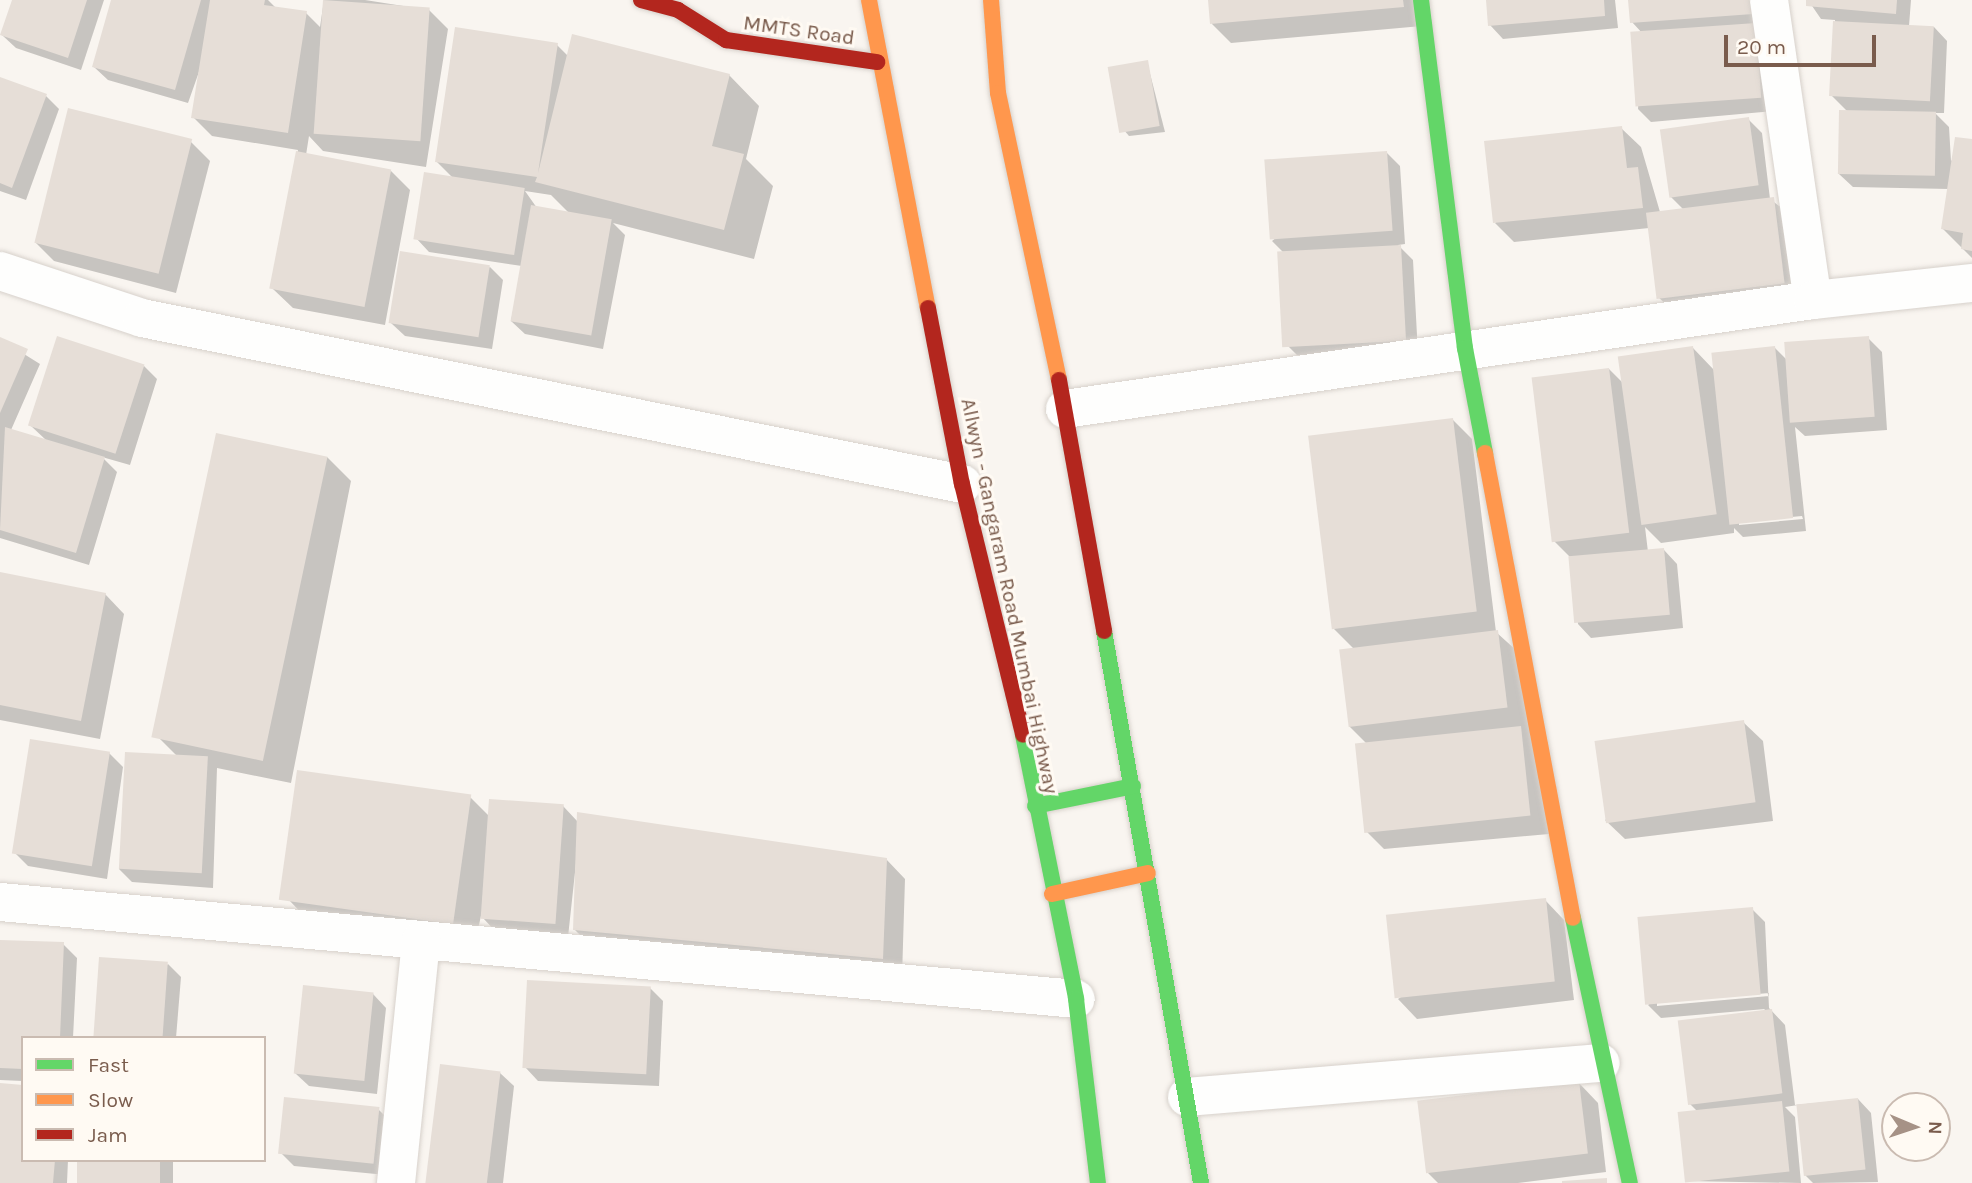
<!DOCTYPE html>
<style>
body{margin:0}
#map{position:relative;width:1972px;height:1183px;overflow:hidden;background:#f9f5f0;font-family:Karla,sans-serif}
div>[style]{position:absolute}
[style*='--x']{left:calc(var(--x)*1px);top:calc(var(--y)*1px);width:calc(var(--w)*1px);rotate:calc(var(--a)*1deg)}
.shadow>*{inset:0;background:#0003;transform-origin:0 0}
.building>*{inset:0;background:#e6ded7;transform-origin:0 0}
.roads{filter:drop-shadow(0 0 2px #d7d1cb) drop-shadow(0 0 2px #d7d1cb)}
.street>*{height:38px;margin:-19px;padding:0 19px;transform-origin:19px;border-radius:19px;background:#fefefd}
.fast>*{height:16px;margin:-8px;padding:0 8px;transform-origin:8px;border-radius:8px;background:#63d668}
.slow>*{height:16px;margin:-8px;padding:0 8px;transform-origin:8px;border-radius:8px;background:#ff974d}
.jam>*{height:16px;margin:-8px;padding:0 8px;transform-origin:8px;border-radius:8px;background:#b3261e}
span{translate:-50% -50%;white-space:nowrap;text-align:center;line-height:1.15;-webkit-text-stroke:6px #fffaf3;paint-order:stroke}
.street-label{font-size:21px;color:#7a5c4d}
.legend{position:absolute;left:21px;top:1036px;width:245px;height:126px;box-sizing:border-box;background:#fffaf3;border:2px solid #cabbb1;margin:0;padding:9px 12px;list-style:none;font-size:21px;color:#7a5c4d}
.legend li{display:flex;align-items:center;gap:14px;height:35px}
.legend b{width:35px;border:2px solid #cabbb1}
.north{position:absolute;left:1881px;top:1092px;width:70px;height:70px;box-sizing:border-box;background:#fffaf3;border:2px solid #cabbb1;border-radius:50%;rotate:92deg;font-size:19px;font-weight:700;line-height:28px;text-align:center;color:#7a5c4d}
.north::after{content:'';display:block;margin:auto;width:24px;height:32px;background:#a69286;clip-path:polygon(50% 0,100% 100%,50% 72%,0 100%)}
.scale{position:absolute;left:1724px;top:35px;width:152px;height:32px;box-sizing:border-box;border:4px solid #7a5c4d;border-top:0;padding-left:9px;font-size:21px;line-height:24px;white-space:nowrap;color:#7a5c4d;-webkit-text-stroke:5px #fffaf3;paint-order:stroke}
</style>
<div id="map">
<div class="shadow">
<div style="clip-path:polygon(13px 0,104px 0,81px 70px,16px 48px,2px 35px)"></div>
<div style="clip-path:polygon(112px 0,268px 0,277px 9px,306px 13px,320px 27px,324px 0,365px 0,429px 10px,448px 29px,426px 167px,323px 151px,309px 136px,306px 155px,391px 171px,410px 190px,385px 325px,293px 308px,273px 289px,298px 150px,212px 136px,193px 117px,200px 69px,188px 103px,108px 80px,94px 67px)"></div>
<div style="clip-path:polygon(1210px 0,1420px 0,1422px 26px,1231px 43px,1212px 24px)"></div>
<div style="clip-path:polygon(1487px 0,1615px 0,1618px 28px,1503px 39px,1490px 25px)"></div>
<div style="clip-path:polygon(1630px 0,1763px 0,1774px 111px,1651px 122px,1638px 109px,1643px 34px,1632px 22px)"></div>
<div style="clip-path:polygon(1808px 0,1911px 0,1909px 26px,1934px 27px,1947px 41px,1944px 113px,1935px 113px,1949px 127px,1951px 161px,1972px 141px,1972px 258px,1943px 229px,1949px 189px,1853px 187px,1839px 174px,1848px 112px,1831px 95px,1835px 20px,1821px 19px)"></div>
<div style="clip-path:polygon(evenodd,557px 45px,569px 57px,729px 75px,759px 106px,746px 159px,773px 186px,754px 259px,613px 223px,625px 235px,603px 349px,525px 334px,511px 321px,522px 266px,429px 252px,416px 238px,454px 179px,436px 161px,557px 45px,525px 191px,551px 195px,570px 214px,537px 208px,525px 191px)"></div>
<div style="clip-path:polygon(1147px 62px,1165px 132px,1129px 136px,1123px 129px)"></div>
<div style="clip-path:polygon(0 79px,46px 96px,59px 109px,26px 200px,0 191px)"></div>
<div style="clip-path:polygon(1748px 119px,1762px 133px,1770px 199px,1787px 212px,1796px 296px,1671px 309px,1657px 296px,1649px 228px,1514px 242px,1495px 223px,1621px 128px,1641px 147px,1660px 212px,1683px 209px,1671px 197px)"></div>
<div style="clip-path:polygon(191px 142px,210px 161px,176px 293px,54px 261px,35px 242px)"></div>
<div style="clip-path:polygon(1386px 152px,1400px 166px,1405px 244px,1398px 245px,1413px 260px,1418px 354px,1297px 355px,1284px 342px,1286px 255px,1272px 241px)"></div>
<div style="clip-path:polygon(490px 267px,503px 280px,492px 349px,405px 336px,391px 323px)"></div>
<div style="clip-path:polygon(evenodd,1868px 338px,1882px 352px,1887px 430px,1805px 436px,1795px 427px,1806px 531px,1743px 537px,1734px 528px,1734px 533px,1661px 543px,1645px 527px,1648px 552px,1664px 550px,1677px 564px,1683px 628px,1591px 638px,1578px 624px,1571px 558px,1554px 541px,1609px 369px,1624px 384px,1693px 348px,1714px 370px,1775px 348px,1787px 360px,1868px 338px,1802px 516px,1803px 519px,1739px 525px,1739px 522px,1802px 516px)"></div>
<div style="clip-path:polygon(0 339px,40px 364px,11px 430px,47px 441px,30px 425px,144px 366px,157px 379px,130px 465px,102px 457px,117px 472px,89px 565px,0 538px)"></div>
<div style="clip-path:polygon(1453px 420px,1472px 439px,1496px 632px,1517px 651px,1549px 834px,1384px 849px,1365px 830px,1366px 743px,1349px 726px,1354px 649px,1334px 629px)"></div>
<div style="clip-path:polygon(327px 457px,351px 481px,291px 783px,217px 768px,213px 888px,132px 882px,119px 869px,178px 757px,158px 737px)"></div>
<div style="clip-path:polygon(0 574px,105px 594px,124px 614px,100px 739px,0 720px)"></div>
<div style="clip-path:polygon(1743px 722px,1763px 741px,1773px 821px,1625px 839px,1605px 820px)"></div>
<div style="clip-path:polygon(109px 753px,123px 767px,107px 879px,28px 866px,15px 853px)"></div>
<div style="clip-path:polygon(470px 797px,489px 816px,563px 806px,578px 822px,886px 859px,905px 879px,902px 977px,594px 949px,575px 930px,577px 854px,568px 937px,496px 932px,483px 918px,484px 902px,477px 934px,308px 920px,289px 900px)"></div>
<div style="clip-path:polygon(1545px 900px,1564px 920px,1574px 1000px,1417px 1019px,1398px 999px)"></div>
<div style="clip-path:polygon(evenodd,1752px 909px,1765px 922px,1769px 1008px,1785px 1025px,1795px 1105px,1858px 1099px,1871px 1113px,1878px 1182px,1813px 1183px,1805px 1175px,1798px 1105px,1785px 1107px,1795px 1117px,1801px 1183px,1686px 1181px,1697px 1111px,1689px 1103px,1765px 1009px,1661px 1018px,1648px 1005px,1752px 909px,1769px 993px,1769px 996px,1657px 1006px,1657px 1003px,1769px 993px)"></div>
<div style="clip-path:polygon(0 941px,63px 944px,77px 958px,73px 1038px,23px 1038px,23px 1081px,0 1080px)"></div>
<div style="clip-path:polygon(168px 964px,181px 977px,176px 1038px,94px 1038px)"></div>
<div style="clip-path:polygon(650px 988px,663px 1001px,659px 1086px,538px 1081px,525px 1067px)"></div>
<div style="clip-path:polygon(373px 994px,386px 1008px,377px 1094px,309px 1086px,295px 1073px)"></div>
<div style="clip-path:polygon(500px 1073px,514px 1086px,503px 1183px,429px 1183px)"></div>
<div style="clip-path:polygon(1579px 1083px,1598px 1103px,1606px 1172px,1518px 1183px,1438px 1183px,1426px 1171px)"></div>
<div style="clip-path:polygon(0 1085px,23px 1160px,68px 1160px,67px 1183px,0 1183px)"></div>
<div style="clip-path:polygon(378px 1109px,391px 1122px,386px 1175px,294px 1166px,281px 1153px)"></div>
<div style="left:79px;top:1160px;width:94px;height:23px"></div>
</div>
<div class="building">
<div style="clip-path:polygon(12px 0,87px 0,68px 58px,0 35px)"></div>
<div style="clip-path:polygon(111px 0,201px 0,175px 90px,92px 67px)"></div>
<div style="clip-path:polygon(210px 0,265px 0,264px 5px,307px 11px,288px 133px,191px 118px)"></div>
<div style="left:323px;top:0;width:107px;height:134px;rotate:4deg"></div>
<div style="clip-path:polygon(1208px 0,1403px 0,1404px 7px,1210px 24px)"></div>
<div style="clip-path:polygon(1486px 0,1604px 0,1605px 16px,1488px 26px)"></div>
<div style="clip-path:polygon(1628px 0,1752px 0,1753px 14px,1630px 23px)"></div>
<div style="clip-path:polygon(1806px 0,1897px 0,1896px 14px,1806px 6px)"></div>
<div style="left:1833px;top:21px;width:101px;height:75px;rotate:3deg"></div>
<div style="left:1756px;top:23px;width:75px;height:126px;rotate:86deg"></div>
<div style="clip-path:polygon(455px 27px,558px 43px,538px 173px,572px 34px,730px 74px,712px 146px,744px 154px,724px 230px,535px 182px,537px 177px,435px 162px)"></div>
<div style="left:1148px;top:60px;width:67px;height:41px;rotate:80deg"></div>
<div style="clip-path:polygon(0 77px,47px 94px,12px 188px,0 183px)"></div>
<div style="left:68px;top:108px;width:128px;height:139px;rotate:14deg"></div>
<div style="left:1839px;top:110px;width:97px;height:64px;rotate:1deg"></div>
<div style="left:1749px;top:117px;width:69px;height:90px;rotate:82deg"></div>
<div style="clip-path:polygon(1622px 126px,1627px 168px,1638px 167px,1643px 208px,1493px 223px,1484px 141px)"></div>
<div style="clip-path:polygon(1955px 137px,1972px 139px,1972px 251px,1961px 249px,1963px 233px,1941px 229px)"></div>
<div style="left:296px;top:151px;width:97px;height:140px;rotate:11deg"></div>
<div style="left:1387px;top:151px;width:80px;height:123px;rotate:86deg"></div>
<div style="left:424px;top:172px;width:102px;height:68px;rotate:9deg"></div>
<div style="left:1774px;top:197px;width:87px;height:129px;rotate:83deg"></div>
<div style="left:531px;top:205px;width:82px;height:118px;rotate:10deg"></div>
<div style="left:1401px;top:245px;width:96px;height:124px;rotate:87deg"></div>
<div style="left:400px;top:251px;width:91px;height:73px;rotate:9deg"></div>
<div style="left:57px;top:336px;width:92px;height:94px;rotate:18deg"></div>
<div style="left:1869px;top:336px;width:81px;height:85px;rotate:86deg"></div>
<div style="clip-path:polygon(0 337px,28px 349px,0 413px)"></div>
<div style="left:1693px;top:346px;width:170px;height:76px;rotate:82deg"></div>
<div style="left:1775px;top:346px;width:173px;height:64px;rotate:84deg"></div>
<div style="left:1609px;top:368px;width:166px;height:78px;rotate:83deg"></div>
<div style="left:1453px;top:418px;width:195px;height:146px;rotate:83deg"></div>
<div style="clip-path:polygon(5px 427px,105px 457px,76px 553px,0 530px)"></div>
<div style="left:216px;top:433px;width:114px;height:311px;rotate:12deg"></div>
<div style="left:1664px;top:548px;width:67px;height:96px;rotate:85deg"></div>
<div style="clip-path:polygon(0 572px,106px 593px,81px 721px,0 705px)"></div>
<div style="left:1498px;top:630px;width:78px;height:160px;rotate:83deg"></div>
<div style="left:1744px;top:720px;width:83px;height:151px;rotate:82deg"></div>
<div style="left:1521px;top:726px;width:90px;height:167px;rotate:84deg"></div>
<div style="left:30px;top:739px;width:81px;height:116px;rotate:9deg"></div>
<div style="left:125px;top:752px;width:83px;height:117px;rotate:3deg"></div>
<div style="left:297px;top:770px;width:176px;height:131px;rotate:8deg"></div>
<div style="left:489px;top:799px;width:75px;height:120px;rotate:4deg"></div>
<div style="clip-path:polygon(577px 812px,887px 858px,883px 959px,573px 930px)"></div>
<div style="left:1546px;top:898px;width:84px;height:161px;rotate:84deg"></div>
<div style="left:1753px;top:907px;width:88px;height:116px;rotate:85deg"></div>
<div style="clip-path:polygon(0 940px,64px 942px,60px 1038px,23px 1038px,23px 1069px,0 1068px)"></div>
<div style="left:99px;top:957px;width:69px;height:81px;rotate:4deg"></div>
<div style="left:527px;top:980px;width:124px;height:88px;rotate:3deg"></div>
<div style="left:303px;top:985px;width:71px;height:89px;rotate:6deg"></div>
<div style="left:1772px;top:1009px;width:85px;height:95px;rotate:83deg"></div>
<div style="left:440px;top:1064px;width:61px;height:120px;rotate:7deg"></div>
<div style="left:1579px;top:1081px;width:73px;height:163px;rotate:83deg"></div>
<div style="clip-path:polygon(0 1083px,23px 1085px,23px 1160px,55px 1160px,53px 1183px,0 1183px)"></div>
<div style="left:284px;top:1097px;width:96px;height:57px;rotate:6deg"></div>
<div style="left:1858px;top:1098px;width:72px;height:62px;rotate:84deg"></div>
<div style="left:1782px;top:1101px;width:71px;height:105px;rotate:84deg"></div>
<div style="left:77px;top:1160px;width:83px;height:23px"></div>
<div style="clip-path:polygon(1607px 1178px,1607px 1183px,1562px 1183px,1562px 1181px)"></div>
</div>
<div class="roads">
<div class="street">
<div style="--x:1769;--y:0;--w:303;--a:81.7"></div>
<div style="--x:0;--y:271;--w:150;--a:18.3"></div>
<div style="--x:142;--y:318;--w:837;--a:11.44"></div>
<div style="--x:1065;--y:409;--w:756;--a:-8.29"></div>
<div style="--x:1813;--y:300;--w:160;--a:-6.1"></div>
<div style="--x:0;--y:902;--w:1080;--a:5.15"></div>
<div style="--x:1187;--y:1097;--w:415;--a:-4.7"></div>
<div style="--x:396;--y:1183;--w:244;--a:-84.1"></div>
</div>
<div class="fast">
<div style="--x:1421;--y:0;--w:351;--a:82.8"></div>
<div style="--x:1465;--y:348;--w:107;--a:79.2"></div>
<div style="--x:1104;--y:631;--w:560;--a:80.03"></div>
<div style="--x:1023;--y:735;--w:269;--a:78.6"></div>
<div style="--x:1076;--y:999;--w:185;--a:83.2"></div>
<div style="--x:1035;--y:806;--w:100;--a:-11.5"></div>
<div style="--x:1573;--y:918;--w:271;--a:77.9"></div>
</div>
<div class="slow">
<div style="--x:869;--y:0;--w:314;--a:79.2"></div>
<div style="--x:991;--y:0;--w:93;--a:85.7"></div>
<div style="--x:998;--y:93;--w:293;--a:78"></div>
<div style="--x:1485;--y:453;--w:473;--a:79.3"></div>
<div style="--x:1052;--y:894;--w:98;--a:-12.3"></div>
</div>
<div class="jam">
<div style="--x:641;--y:0;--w:38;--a:15"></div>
<div style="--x:678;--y:10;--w:57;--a:32"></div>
<div style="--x:726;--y:40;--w:153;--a:8.3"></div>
<div style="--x:928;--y:308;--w:179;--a:79.1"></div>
<div style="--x:962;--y:484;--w:258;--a:76.3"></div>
<div style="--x:1059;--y:380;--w:255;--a:79.8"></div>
</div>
</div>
<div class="street-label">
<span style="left:799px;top:30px;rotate:8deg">MMTS Road</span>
<span style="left:1010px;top:596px;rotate:78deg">Allwyn - Gangaram Road Mumbai Highway</span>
</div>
<ul class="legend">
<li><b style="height:9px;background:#63d668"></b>Fast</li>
<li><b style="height:9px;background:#ff974d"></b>Slow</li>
<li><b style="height:9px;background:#b3261e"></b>Jam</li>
</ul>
<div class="north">N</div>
<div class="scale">20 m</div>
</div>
